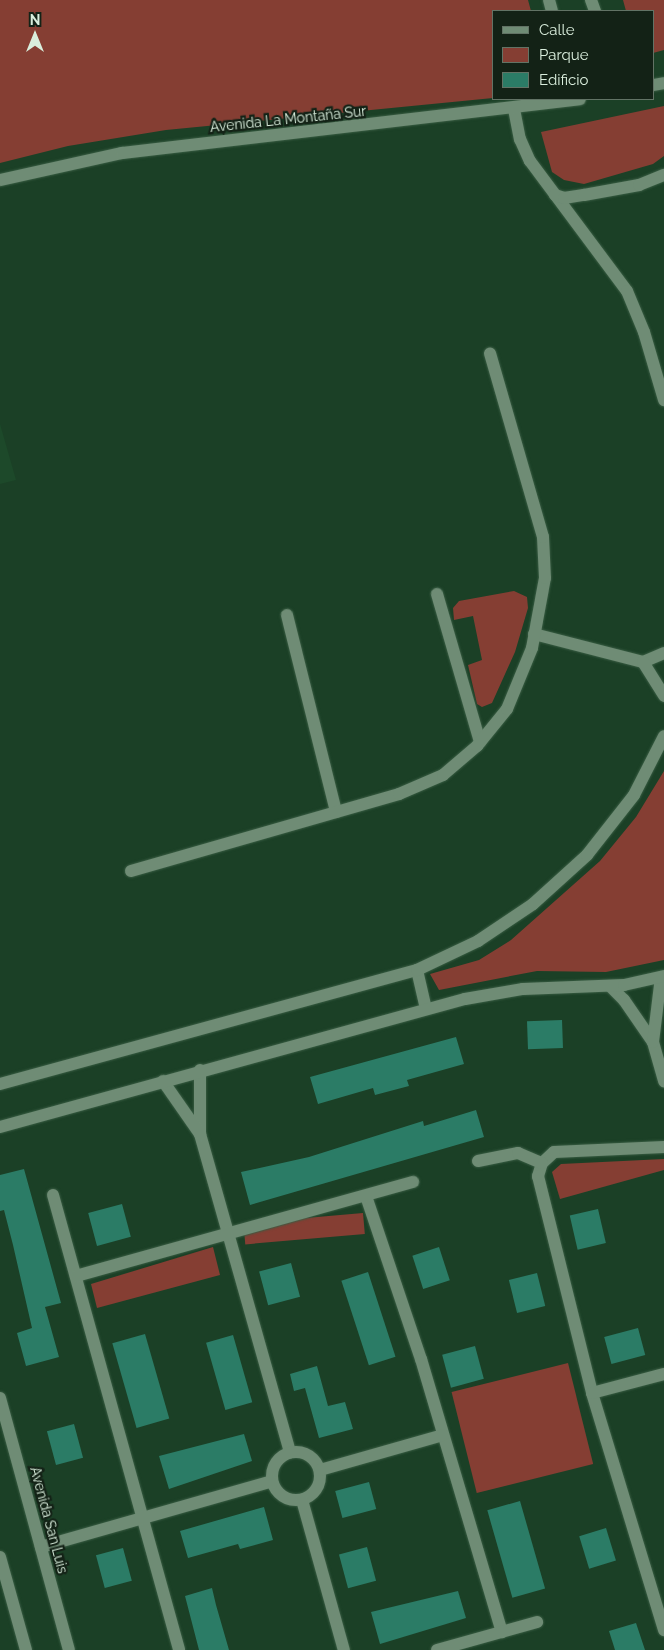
<!DOCTYPE html>
<meta charset="utf-8">
<style>
body{margin:0}
#map{position:relative;width:664px;height:1650px;overflow:hidden;background:#1b4026;font-family:Raleway,sans-serif}
div>[style]{position:absolute}
[style*='--x']{left:calc(var(--x)*1px);top:calc(var(--y)*1px);width:calc(var(--w)*1px);rotate:calc(var(--a)*1deg)}
.built>*{inset:0;background:#1d492a}
.green>*{inset:0;background:#853e33;transform-origin:0 0}
.building>*{inset:0;background:#2b7c66;transform-origin:0 0}
.roads{filter:drop-shadow(0 0 1px #395c43) drop-shadow(0 0 1px #395c43)}
.minor>*{height:12px;margin:-6px;padding:0 6px;transform-origin:6px;border-radius:6px;background:#6f8c75}
.minor>.ring{margin:-6px;padding:0;box-sizing:content-box;background:none;border:12px solid #6f8c75;border-radius:50%}
span{translate:-50% -50%;white-space:nowrap;text-align:center;line-height:1.15;-webkit-text-stroke:4.5px #132216;paint-order:stroke}
.street-label{font-size:14px;color:#d9eddc}
.legend{position:absolute;left:492px;top:10px;width:162px;height:90px;box-sizing:border-box;background:#132216;border:1px solid #627365;margin:0;padding:6px 9px;list-style:none;font-size:15px;color:#d9eddc}
.legend li{display:flex;align-items:center;gap:10px;height:25px}
.legend b{width:25px;border:1px solid #627365}
.north{position:absolute;left:10px;top:10px;width:50px;height:50px;-webkit-text-stroke:4px #132216;paint-order:stroke;rotate:0deg;font-size:14px;font-weight:700;line-height:20px;text-align:center;color:#d9eddc}
.north::after{content:'';display:block;margin:auto;width:18px;height:22px;background:#d9eddc;clip-path:polygon(50% 0,100% 100%,50% 72%,0 100%)}
</style>
<div id="map">
<div class="built">
<div style="clip-path:polygon(0 424px,16px 480px,0 484px)"></div>
</div>
<div class="green">
<div style="clip-path:polygon(0 0,528px 0,531px 11px,493px 11px,493px 98px,166px 130px,68px 146px,0 163px)"></div>
<div style="clip-path:polygon(623px 0,664px 0,664px 50px,653px 53px,653px 11px,626px 11px)"></div>
<div style="clip-path:polygon(664px 106px,664px 156px,653px 164px,584px 184px,564px 180px,552px 172px,541px 132px)"></div>
<div style="clip-path:polygon(514px 591px,527px 597px,528px 608px,515px 652px,492px 703px,482px 707px,477px 704px,468px 665px,482px 660px,473px 616px,454px 620px,453px 608px,459px 601px)"></div>
<div style="clip-path:polygon(664px 771px,664px 960px,606px 972px,537px 971px,439px 990px,430px 974px,479px 960px,511px 940px,600px 861px,636px 817px)"></div>
<div style="clip-path:polygon(664px 1159px,664px 1170px,560px 1199px,552px 1172px,561px 1164px)"></div>
<div style="left:363px;top:1213px;width:21px;height:120px;rotate:85deg"></div>
<div style="clip-path:polygon(213px 1247px,220px 1275px,97px 1308px,91px 1284px)"></div>
<div style="left:568px;top:1363px;width:104px;height:120px;rotate:76deg"></div>
</div>
<div class="building">
<div style="left:562px;top:1020px;width:28px;height:35px;rotate:88deg"></div>
<div style="clip-path:polygon(456px 1037px,464px 1064px,407px 1080px,409px 1086px,375px 1095px,373px 1088px,318px 1104px,310px 1077px)"></div>
<div style="clip-path:polygon(476px 1110px,484px 1137px,250px 1205px,241px 1172px,309px 1157px,423px 1121px,424px 1126px)"></div>
<div style="clip-path:polygon(24px 1169px,61px 1303px,45px 1307px,59px 1357px,26px 1366px,17px 1333px,32px 1328px,13px 1245px,4px 1210px,0 1211px,0 1175px)"></div>
<div style="left:122px;top:1204px;width:34px;height:35px;rotate:75deg"></div>
<div style="left:598px;top:1209px;width:35px;height:29px;rotate:77deg"></div>
<div style="left:439px;top:1247px;width:35px;height:28px;rotate:72deg"></div>
<div style="left:291px;top:1263px;width:35px;height:33px;rotate:75deg"></div>
<div style="left:368px;top:1272px;width:89px;height:28px;rotate:72deg"></div>
<div style="left:537px;top:1273px;width:34px;height:29px;rotate:76deg"></div>
<div style="left:638px;top:1328px;width:28px;height:35px;rotate:75deg"></div>
<div style="left:145px;top:1334px;width:88px;height:34px;rotate:74deg"></div>
<div style="left:233px;top:1335px;width:70px;height:28px;rotate:74deg"></div>
<div style="left:475px;top:1346px;width:34px;height:34px;rotate:75deg"></div>
<div style="clip-path:polygon(317px 1366px,328px 1406px,345px 1402px,353px 1429px,319px 1438px,305px 1388px,294px 1391px,290px 1374px)"></div>
<div style="left:74px;top:1424px;width:35px;height:28px;rotate:75deg"></div>
<div style="clip-path:polygon(244px 1434px,252px 1461px,169px 1489px,159px 1456px)"></div>
<div style="left:369px;top:1482px;width:28px;height:35px;rotate:75deg"></div>
<div style="left:520px;top:1501px;width:91px;height:34px;rotate:74deg"></div>
<div style="clip-path:polygon(264px 1507px,273px 1540px,240px 1549px,238px 1544px,188px 1558px,180px 1531px)"></div>
<div style="left:606px;top:1528px;width:34px;height:28px;rotate:73deg"></div>
<div style="left:367px;top:1547px;width:35px;height:29px;rotate:75deg"></div>
<div style="left:123px;top:1548px;width:34px;height:28px;rotate:75deg"></div>
<div style="clip-path:polygon(212px 1588px,216px 1605px,229px 1650px,199px 1650px,185px 1596px)"></div>
<div style="clip-path:polygon(458px 1591px,466px 1618px,380px 1644px,371px 1612px)"></div>
<div style="clip-path:polygon(636px 1623px,645px 1650px,615px 1650px,609px 1631px)"></div>
</div>
<div class="roads">
<div class="minor">
<div style="--x:549;--y:0;--w:11;--a:75"></div>
<div style="--x:591;--y:0;--w:12;--a:70"></div>
<div style="--x:653;--y:85;--w:11;--a:-10"></div>
<div style="--x:514;--y:109;--w:31;--a:79"></div>
<div style="--x:520;--y:139;--w:24;--a:66"></div>
<div style="--x:530;--y:161;--w:162;--a:53.3"></div>
<div style="--x:627;--y:291;--w:44;--a:67.5"></div>
<div style="--x:644;--y:332;--w:71;--a:73.6"></div>
<div style="--x:0;--y:180;--w:125;--a:-12.5"></div>
<div style="--x:122;--y:153;--w:461;--a:-6.7"></div>
<div style="--x:555;--y:195;--w:9;--a:18"></div>
<div style="--x:564;--y:198;--w:20;--a:-9"></div>
<div style="--x:584;--y:195;--w:56;--a:-10.3"></div>
<div style="--x:639;--y:185;--w:27;--a:-22"></div>
<div style="--x:437;--y:594;--w:154;--a:73.8"></div>
<div style="--x:287;--y:615;--w:203;--a:76"></div>
<div style="--x:534;--y:634;--w:113;--a:14.4"></div>
<div style="--x:643;--y:662;--w:23;--a:-23"></div>
<div style="--x:643;--y:662;--w:40;--a:58"></div>
<div style="--x:131;--y:871;--w:279;--a:-16"></div>
<div style="--x:399;--y:794;--w:48;--a:-23.4"></div>
<div style="--x:443;--y:775;--w:45;--a:-40.5"></div>
<div style="--x:477;--y:746;--w:48;--a:-51"></div>
<div style="--x:507;--y:709;--w:66;--a:-67.7"></div>
<div style="--x:532;--y:648;--w:71;--a:-79.5"></div>
<div style="--x:545;--y:578;--w:41;--a:-92.8"></div>
<div style="--x:543;--y:537;--w:191;--a:-106.1"></div>
<div style="--x:417;--y:970;--w:39;--a:77"></div>
<div style="--x:610;--y:986;--w:20;--a:45"></div>
<div style="--x:624;--y:1000;--w:51;--a:55.4"></div>
<div style="--x:653;--y:1042;--w:41;--a:74.2"></div>
<div style="--x:653;--y:1042;--w:65;--a:-83"></div>
<div style="--x:200;--y:1070;--w:64;--a:90"></div>
<div style="--x:200;--y:1134;--w:331;--a:74.2"></div>
<div style="--x:163;--y:1081;--w:65;--a:55.1"></div>
<div style="--x:0;--y:1084;--w:432;--a:-15.3"></div>
<div style="--x:417;--y:970;--w:68;--a:-25.4"></div>
<div style="--x:478;--y:941;--w:66;--a:-33.9"></div>
<div style="--x:533;--y:904;--w:73;--a:-42.2"></div>
<div style="--x:587;--y:855;--w:76;--a:-51.9"></div>
<div style="--x:634;--y:795;--w:66;--a:-63"></div>
<div style="--x:0;--y:1127;--w:482;--a:-15.4"></div>
<div style="--x:465;--y:999;--w:59;--a:-9.8"></div>
<div style="--x:523;--y:989;--w:101;--a:-2.3"></div>
<div style="--x:624;--y:985;--w:41;--a:-12.7"></div>
<div style="--x:664;--y:1147;--w:110;--a:177.4"></div>
<div style="--x:554;--y:1152;--w:16;--a:137"></div>
<div style="--x:542;--y:1163;--w:14;--a:107"></div>
<div style="--x:538;--y:1176;--w:224;--a:76"></div>
<div style="--x:592;--y:1393;--w:248;--a:73.1"></div>
<div style="--x:478;--y:1161;--w:41;--a:-11.3"></div>
<div style="--x:518;--y:1153;--w:26;--a:23"></div>
<div style="--x:53;--y:1195;--w:472;--a:74.5"></div>
<div style="--x:366;--y:1196;--w:172;--a:71.4"></div>
<div style="--x:421;--y:1359;--w:285;--a:73.5"></div>
<div style="--x:76;--y:1276;--w:350;--a:-15.6"></div>
<div style="--x:592;--y:1393;--w:74;--a:-14.8"></div>
<div style="--x:0;--y:1398;--w:261;--a:74.7"></div>
<div class="ring" style="left:272px;top:1452px;width:36px;height:36px"></div>
<div style="--x:320;--y:1470;--w:128;--a:-15.9"></div>
<div style="--x:302;--y:1500;--w:156;--a:74.4"></div>
<div style="--x:41;--y:1547;--w:240;--a:-15.9"></div>
<div style="--x:0;--y:1557;--w:97;--a:74.4"></div>
<div style="--x:437;--y:1650;--w:104;--a:-15.6"></div>
</div>
</div>
<div class="street-label">
<span style="left:288px;top:119px;rotate:-6deg">Avenida La Montaña Sur</span>
<span style="left:49px;top:1520px;rotate:75deg">Avenida San Luis</span>
</div>
<ul class="legend">
<li><b style="height:6px;background:#6f8c75"></b>Calle</li>
<li><b style="height:14px;background:#853e33"></b>Parque</li>
<li><b style="height:14px;background:#2b7c66"></b>Edificio</li>
</ul>
<div class="north">N</div>
</div>
